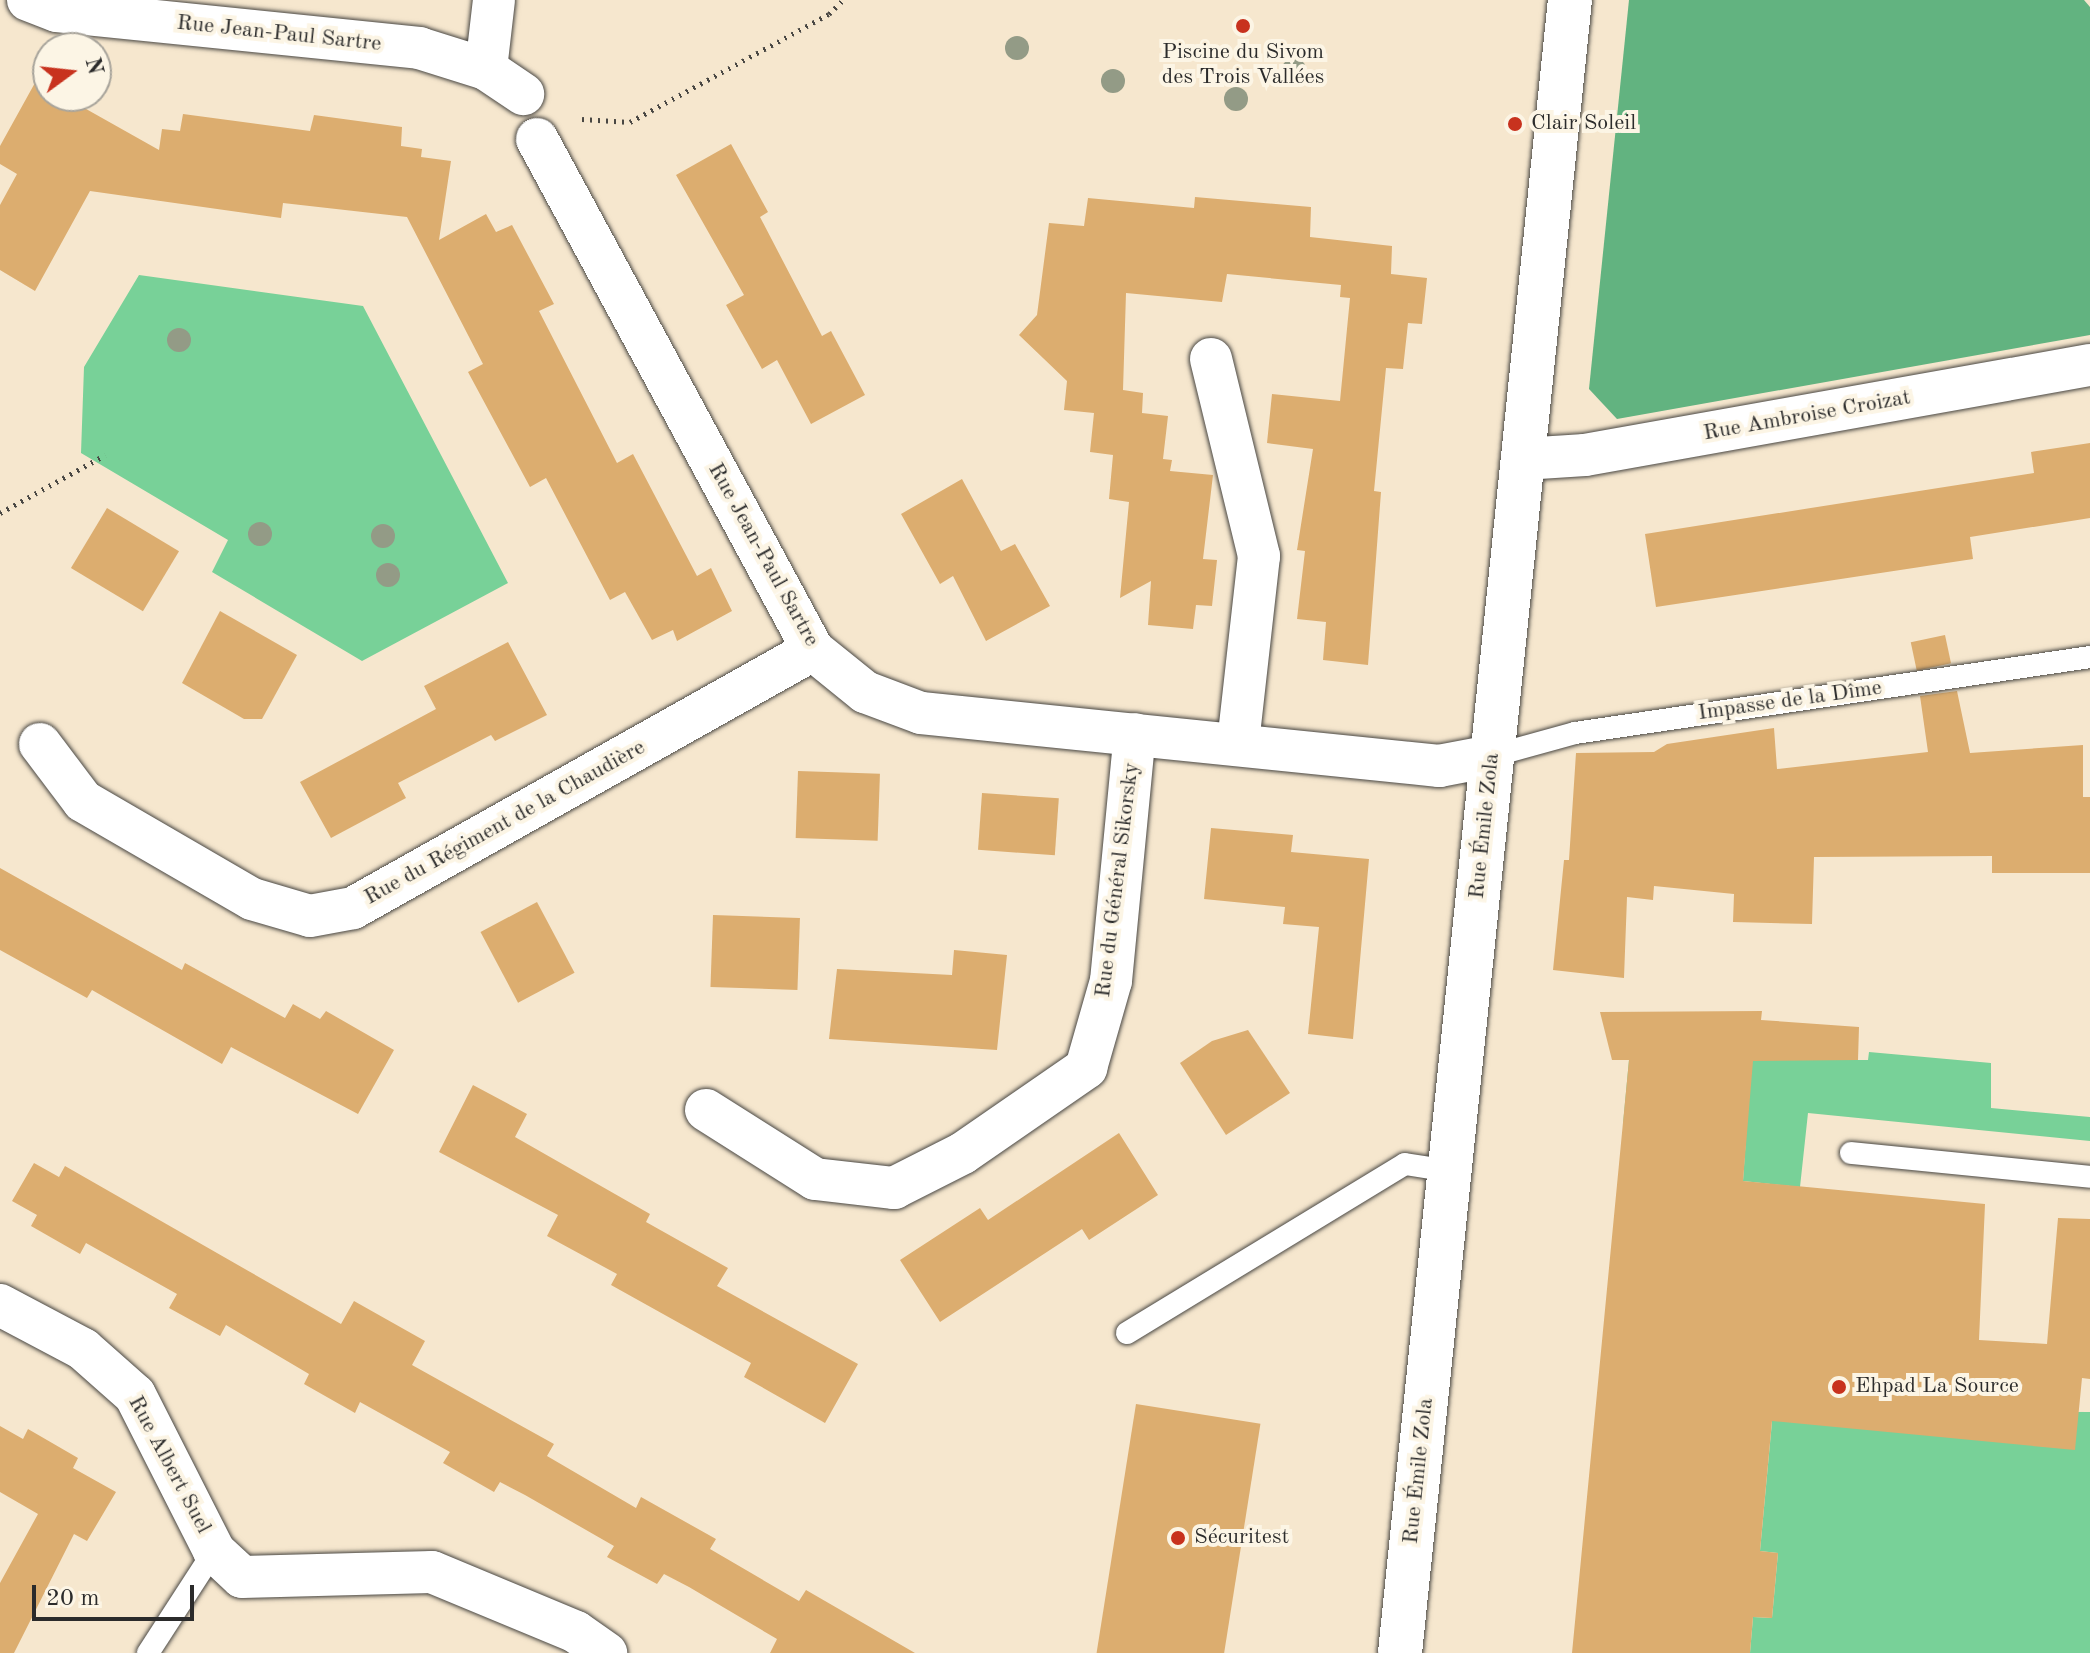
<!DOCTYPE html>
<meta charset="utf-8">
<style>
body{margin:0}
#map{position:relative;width:2090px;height:1653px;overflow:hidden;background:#f6e7ce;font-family:"Old Standard TT",serif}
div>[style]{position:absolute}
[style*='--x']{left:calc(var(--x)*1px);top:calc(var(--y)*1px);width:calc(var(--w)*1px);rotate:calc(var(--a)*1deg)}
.green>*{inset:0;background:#78d198}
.forest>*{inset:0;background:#62b380}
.building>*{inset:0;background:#dcad6f;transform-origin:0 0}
.path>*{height:5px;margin-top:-2.5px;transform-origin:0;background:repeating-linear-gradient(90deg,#494743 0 2px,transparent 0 8px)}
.roads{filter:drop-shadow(0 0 2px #494743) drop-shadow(0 0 2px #494743)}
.service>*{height:22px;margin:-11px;padding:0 11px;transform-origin:11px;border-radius:11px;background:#fff}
.minor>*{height:42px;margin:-21px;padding:0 21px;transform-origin:21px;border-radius:21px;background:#fff}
.secondary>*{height:44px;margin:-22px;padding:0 22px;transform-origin:22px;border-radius:22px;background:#fff}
.trees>*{width:24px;height:24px;margin:-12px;border-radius:50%;background:#939b86}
.dots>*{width:22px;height:22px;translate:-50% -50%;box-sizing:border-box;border:4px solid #fcf5e5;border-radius:50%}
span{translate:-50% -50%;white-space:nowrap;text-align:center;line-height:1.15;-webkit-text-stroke:8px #fcf5e5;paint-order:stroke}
.street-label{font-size:22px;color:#2b2b2b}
.poi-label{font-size:22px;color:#2b2b2b}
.left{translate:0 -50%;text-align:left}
.north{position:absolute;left:32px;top:32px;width:80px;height:80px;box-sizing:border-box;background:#fcf5e5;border:2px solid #a8a49b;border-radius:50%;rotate:75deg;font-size:22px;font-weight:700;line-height:32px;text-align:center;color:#2b2b2b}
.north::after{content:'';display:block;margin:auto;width:28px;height:36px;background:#c8321e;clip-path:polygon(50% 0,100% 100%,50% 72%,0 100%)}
.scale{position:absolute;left:32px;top:1585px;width:162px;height:36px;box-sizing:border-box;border:4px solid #2b2b2b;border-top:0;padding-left:10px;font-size:24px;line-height:28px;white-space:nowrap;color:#2b2b2b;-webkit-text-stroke:6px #fcf5e5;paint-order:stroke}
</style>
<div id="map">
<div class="green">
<div style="clip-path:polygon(139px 275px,363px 306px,508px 583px,362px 661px,212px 572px,228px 540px,81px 453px,84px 367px)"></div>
<div style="clip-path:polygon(1869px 1052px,1991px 1063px,1991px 1108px,2090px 1117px,2090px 1141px,1808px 1113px,1800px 1187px,1743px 1181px,1746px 1137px,1623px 1124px,1629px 1060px,1868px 1060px)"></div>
<div style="clip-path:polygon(1773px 1411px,2090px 1412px,2090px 1653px,1750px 1653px,1753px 1617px,1772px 1618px,1778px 1553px,1760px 1551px)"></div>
</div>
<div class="forest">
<div style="clip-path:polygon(1629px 0,2084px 0,2090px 7px,2090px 335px,1617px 419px,1589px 389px)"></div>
</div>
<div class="building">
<div style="clip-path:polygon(36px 81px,48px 88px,48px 96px,63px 96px,159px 150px,162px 129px,180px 131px,183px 114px,310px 131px,314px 115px,402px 127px,401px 146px,422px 149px,421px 157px,451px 161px,439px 240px,486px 214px,496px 232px,512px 225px,554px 304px,539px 311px,617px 463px,633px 454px,697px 576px,711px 568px,732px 611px,677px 641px,673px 630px,652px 640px,625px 592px,610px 600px,546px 478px,530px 487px,468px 372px,483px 364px,407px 217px,283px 203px,281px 218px,90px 191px,35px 291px,0 270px,0 205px,17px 174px,0 164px,0 146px)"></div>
<div style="clip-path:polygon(731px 144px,768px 212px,760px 217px,822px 336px,831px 331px,865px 395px,811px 424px,777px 360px,762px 369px,726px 305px,744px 295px,676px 175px)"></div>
<div style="clip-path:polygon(1195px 197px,1311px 207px,1310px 237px,1392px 246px,1391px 274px,1427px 278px,1422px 324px,1408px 323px,1403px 369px,1386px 368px,1374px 491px,1381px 492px,1368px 665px,1323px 660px,1326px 622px,1297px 619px,1305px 551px,1297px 550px,1313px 449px,1267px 443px,1272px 394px,1340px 401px,1350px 298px,1340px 297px,1341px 285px,1227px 274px,1222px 302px,1126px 293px,1123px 390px,1143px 393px,1142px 413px,1168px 416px,1163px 459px,1172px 460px,1170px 471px,1213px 475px,1203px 559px,1217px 560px,1212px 606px,1196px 605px,1193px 629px,1148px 625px,1151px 581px,1120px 598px,1129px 502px,1109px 499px,1113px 455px,1090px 452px,1094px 413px,1064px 410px,1067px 381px,1019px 335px,1037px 315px,1049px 223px,1084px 226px,1088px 198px,1194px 208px)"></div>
<div style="clip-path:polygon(2090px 443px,2090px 518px,1970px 537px,1973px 559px,1656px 607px,1645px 534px,2034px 473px,2031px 452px)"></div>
<div style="clip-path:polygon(962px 479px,1001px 551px,1015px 544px,1050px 606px,986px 641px,953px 576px,940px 584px,901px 514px)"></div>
<div style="left:107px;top:508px;width:84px;height:70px;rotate:31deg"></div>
<div style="clip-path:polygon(220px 611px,297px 655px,262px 719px,244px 719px,182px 683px)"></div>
<div style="left:1945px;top:635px;width:29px;height:35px;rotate:78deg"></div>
<div style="clip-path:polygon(508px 642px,547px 715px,495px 741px,491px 735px,398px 783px,406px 798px,331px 838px,300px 782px,436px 709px,424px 686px)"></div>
<div style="clip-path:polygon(1957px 691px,1970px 753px,2083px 745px,2083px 797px,2090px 797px,2090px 873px,1992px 873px,1992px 856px,1814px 857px,1812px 924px,1733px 922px,1734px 894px,1654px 886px,1653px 900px,1627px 897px,1624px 978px,1553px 970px,1564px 860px,1569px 860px,1576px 753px,1654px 752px,1667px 744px,1774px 728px,1777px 769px,1928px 752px,1920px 696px)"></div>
<div style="left:798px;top:771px;width:82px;height:67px;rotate:2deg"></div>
<div style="left:982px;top:793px;width:77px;height:57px;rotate:4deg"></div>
<div style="clip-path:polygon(1211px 828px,1293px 835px,1291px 852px,1369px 859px,1353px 1039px,1308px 1034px,1319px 927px,1283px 924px,1285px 907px,1204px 899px)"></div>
<div style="clip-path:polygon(0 868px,182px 970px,185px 963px,285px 1018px,293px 1004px,320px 1019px,326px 1011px,394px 1050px,358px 1114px,231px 1047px,222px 1064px,92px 990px,87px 998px,0 950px)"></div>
<div style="left:537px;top:902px;width:80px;height:64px;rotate:62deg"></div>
<div style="left:713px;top:915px;width:87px;height:72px;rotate:2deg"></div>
<div style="clip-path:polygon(954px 950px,1007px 955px,997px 1050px,829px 1039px,837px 969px,952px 975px)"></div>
<div style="clip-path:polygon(1762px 1011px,1761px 1020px,1859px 1027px,1858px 1060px,1753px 1061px,1743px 1181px,1985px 1204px,1979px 1340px,2047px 1344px,2058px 1218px,2090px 1219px,2090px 1379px,2082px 1378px,2075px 1450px,1772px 1421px,1760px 1551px,1778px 1553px,1772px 1618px,1753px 1617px,1750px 1653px,1572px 1653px,1629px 1060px,1612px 1060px,1600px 1012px)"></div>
<div style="clip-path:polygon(1248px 1030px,1290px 1093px,1226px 1135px,1180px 1063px,1212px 1041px)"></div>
<div style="clip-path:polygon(473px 1085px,527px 1114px,515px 1137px,650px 1214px,646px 1222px,728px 1268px,717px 1286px,858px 1364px,825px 1423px,744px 1377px,751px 1363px,611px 1285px,617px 1274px,547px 1236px,558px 1215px,439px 1152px)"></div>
<div style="clip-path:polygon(1119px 1133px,1158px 1195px,1089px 1240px,1082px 1229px,940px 1322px,900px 1260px,980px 1208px,988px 1220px)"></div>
<div style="clip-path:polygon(34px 1163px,59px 1177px,65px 1166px,341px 1324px,354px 1301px,425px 1341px,412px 1365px,554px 1444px,547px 1456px,636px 1508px,641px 1497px,716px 1539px,710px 1549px,799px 1601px,806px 1590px,915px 1653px,770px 1653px,777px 1639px,689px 1587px,664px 1574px,657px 1584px,607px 1557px,614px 1546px,525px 1495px,500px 1482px,494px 1492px,443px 1463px,450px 1452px,360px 1402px,355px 1413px,304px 1384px,309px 1374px,226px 1325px,220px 1336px,169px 1308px,177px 1294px,86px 1243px,80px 1254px,31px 1226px,37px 1215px,12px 1201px)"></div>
<div style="left:1136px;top:1404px;width:126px;height:252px;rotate:9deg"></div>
<div style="clip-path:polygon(0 1426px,23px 1439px,28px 1429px,78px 1458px,73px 1468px,116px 1492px,87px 1541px,74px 1534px,14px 1653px,0 1653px,0 1583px,38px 1514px,0 1492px)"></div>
</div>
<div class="path">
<div style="--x:582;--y:119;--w:48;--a:3.6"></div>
<div style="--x:630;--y:122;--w:226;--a:-28.5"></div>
<div style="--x:829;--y:14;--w:20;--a:-45"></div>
<div style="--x:0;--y:513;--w:120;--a:-28.9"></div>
</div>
<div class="roads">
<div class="service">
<div style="--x:1492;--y:756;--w:86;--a:-15.5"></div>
<div style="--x:1575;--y:733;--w:521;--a:-8.39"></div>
<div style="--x:1851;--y:1153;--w:240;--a:5.7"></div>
<div style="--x:1127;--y:1333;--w:325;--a:-31.3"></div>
<div style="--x:1405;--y:1164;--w:46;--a:8.8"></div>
<div style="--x:148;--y:1653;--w:121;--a:-57.1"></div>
</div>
<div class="minor">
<div style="--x:28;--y:0;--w:31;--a:21"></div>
<div style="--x:57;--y:11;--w:364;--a:5.8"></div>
<div style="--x:419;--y:48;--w:70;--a:17.4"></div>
<div style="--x:486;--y:69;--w:45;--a:34"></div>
<div style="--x:486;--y:69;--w:69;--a:-83.4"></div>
<div style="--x:537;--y:139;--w:581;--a:61.63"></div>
<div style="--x:813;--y:650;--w:67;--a:38.9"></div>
<div style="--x:865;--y:692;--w:60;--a:20.6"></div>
<div style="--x:921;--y:713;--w:521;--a:5.84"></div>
<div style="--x:1439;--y:766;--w:54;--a:-10.7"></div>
<div style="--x:1211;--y:359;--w:203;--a:76.3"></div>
<div style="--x:1259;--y:556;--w:188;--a:96.4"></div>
<div style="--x:1523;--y:459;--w:62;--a:-3.7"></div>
<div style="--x:1585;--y:455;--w:513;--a:-10.11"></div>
<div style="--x:40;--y:744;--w:71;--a:53"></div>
<div style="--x:83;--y:801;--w:195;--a:30.1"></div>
<div style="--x:252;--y:899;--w:60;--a:16.3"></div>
<div style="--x:310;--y:916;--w:44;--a:-10.5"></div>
<div style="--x:353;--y:908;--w:527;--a:-29.29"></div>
<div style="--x:706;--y:1110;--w:129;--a:32.3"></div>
<div style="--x:815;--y:1179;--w:80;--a:6.5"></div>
<div style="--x:894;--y:1188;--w:77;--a:-26.9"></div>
<div style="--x:963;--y:1153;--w:150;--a:-34.6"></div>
<div style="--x:1086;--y:1068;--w:91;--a:-74"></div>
<div style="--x:1111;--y:981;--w:248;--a:-84.5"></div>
<div style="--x:0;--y:1305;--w:94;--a:27.9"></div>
<div style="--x:83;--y:1349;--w:69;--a:41.5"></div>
<div style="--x:135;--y:1395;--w:175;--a:63.1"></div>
<div style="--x:214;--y:1551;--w:38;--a:43"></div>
<div style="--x:242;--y:1577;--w:190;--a:-1.5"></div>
<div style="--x:432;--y:1572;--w:156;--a:22.6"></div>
<div style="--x:576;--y:1632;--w:37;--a:35"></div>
</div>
<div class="secondary">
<div style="--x:1400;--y:1653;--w:1662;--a:-84.13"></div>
</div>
</div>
<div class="trees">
<div style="left:1017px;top:48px"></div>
<div style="left:1294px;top:70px"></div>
<div style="left:1113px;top:81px"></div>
<div style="left:1236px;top:99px"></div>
<div style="left:179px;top:340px"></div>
<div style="left:260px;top:534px"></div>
<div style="left:383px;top:536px"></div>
<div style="left:388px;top:575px"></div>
</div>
<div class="dots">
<div style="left:1243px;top:26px;background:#c8321e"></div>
<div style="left:1515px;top:124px;background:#c8321e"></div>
<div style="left:1839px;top:1387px;background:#c8321e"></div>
<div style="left:1178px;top:1538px;background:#c8321e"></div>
</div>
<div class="street-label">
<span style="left:279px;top:34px;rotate:6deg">Rue Jean-Paul Sartre</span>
<span style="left:1807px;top:416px;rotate:-10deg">Rue Ambroise Croizat</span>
<span style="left:763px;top:555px;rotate:61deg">Rue Jean-Paul Sartre</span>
<span style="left:1790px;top:701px;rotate:-8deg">Impasse de la Dîme</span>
<span style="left:505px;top:823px;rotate:-29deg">Rue du Régiment de la Chaudière</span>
<span style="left:1485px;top:826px;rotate:-84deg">Rue Émile Zola</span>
<span style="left:1118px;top:880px;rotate:-83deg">Rue du Général Sikorsky</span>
<span style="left:169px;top:1465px;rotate:62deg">Rue Albert Suel</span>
<span style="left:1419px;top:1471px;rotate:-84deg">Rue Émile Zola</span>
</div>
<div class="poi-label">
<span style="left:1243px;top:65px">Piscine du Sivom<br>des Trois Vallées</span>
<span class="left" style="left:1531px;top:124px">Clair Soleil</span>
<span class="left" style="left:1855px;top:1387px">Ehpad La Source</span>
<span class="left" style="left:1194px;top:1538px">Sécuritest</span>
</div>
<div class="north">N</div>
<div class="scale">20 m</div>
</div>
